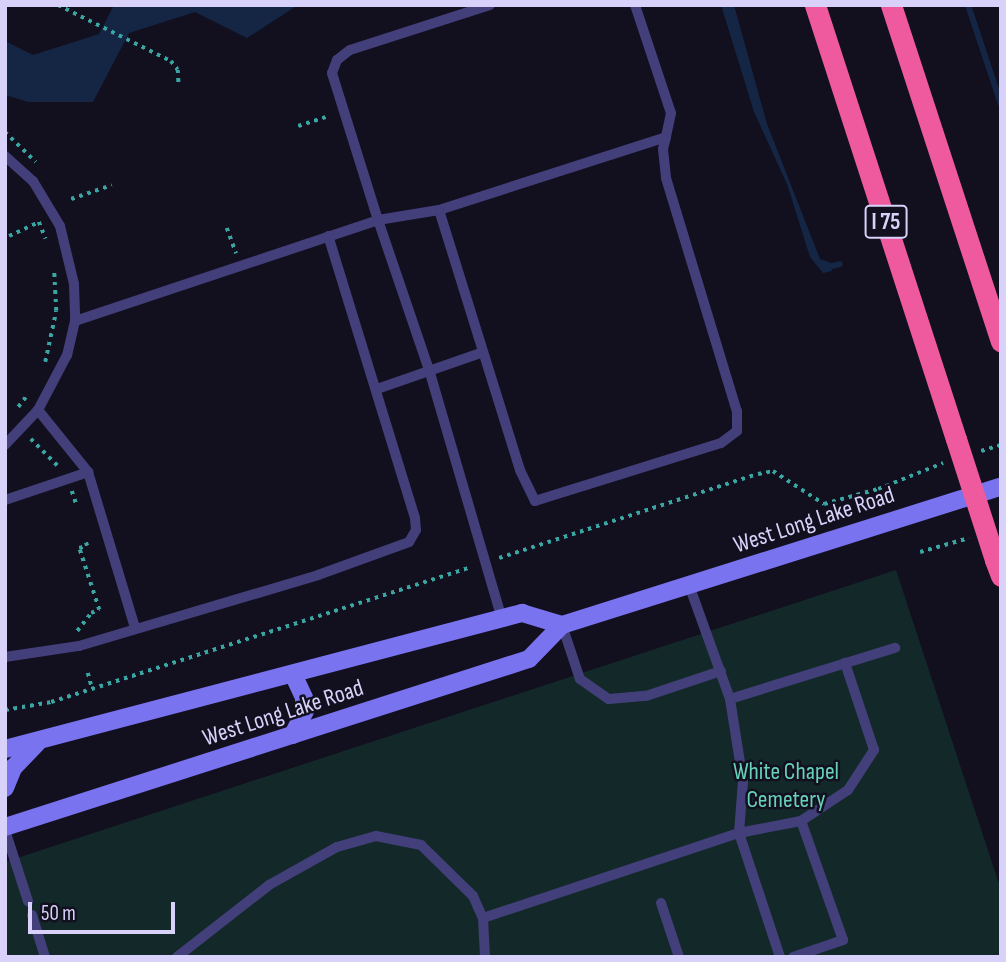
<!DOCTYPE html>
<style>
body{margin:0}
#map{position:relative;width:1006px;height:962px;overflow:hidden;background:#120f1f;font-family:"Sofia Sans Condensed",sans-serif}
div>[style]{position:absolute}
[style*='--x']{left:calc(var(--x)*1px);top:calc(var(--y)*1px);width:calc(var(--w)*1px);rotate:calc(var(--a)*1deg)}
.green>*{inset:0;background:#132929}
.water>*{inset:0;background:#142644}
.stream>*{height:6px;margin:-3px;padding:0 3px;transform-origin:3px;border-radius:3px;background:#142644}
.path>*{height:3.5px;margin-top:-1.75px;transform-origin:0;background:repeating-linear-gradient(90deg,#3aa6a3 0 3.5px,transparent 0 8.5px)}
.service>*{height:10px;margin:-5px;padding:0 5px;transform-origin:5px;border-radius:5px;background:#433f7a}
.secondary>*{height:18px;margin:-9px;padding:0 9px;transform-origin:9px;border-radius:9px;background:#7a73f0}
.motorway>*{height:21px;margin:-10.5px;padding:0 10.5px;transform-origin:10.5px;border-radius:10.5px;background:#ee5a9d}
.motorway-bridge>*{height:21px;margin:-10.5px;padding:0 10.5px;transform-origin:10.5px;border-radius:10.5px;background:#ee5a9d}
span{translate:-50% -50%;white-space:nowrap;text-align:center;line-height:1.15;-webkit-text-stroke:5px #120f1f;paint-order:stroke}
.shield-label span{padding:2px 5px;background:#120f1f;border:2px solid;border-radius:5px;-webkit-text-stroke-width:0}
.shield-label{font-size:23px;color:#d8d2fa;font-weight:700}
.street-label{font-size:24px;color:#d8d2fa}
.park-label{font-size:24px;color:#66d2ba}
.frame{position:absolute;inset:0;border:7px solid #d8d2fa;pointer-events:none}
.scale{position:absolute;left:28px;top:902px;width:147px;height:32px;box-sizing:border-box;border:4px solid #d8d2fa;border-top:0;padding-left:9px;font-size:21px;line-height:24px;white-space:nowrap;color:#d8d2fa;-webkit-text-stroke:5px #120f1f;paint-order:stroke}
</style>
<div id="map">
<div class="green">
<div style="clip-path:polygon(896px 570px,1001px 890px,1001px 957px,5px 957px,5px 862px)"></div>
</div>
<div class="water">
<div style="clip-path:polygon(114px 5px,298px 5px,247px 38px,195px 12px,129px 33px,93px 102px,28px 102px,5px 95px,5px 41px,33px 55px,99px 34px)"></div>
<div style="clip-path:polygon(721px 5px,734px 5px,767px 124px,820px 259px,831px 263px,832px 271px,823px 273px,810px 257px,787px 184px,754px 112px)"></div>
</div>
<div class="stream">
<div style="--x:968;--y:5;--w:104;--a:71.6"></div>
<div style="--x:832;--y:266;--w:8;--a:-14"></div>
</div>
<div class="path">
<div style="--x:58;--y:5;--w:126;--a:26.4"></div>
<div style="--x:171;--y:61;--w:11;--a:52"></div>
<div style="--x:178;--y:70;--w:17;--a:87"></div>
<div style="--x:298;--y:126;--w:33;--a:-18"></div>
<div style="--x:5;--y:132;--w:43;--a:44.1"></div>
<div style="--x:71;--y:199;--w:43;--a:-18.9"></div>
<div style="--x:227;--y:228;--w:27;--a:70"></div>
<div style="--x:9;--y:236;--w:33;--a:-25"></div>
<div style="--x:39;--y:222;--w:18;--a:68"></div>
<div style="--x:45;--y:362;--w:52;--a:-77.8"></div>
<div style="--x:56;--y:311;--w:38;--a:-93"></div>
<div style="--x:18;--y:407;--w:16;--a:-52"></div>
<div style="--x:31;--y:439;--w:40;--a:45"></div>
<div style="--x:981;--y:451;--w:21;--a:-17"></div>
<div style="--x:72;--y:491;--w:13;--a:72"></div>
<div style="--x:920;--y:552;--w:51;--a:-15.9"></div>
<div style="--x:499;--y:558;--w:272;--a:-18"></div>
<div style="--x:758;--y:474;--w:15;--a:-11"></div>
<div style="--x:773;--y:471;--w:61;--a:32.9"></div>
<div style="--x:824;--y:504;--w:56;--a:-15.5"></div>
<div style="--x:878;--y:489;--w:70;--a:-21.8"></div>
<div style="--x:77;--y:631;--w:23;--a:-52"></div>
<div style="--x:91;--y:613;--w:9;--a:-21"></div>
<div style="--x:99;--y:610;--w:65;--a:-107.9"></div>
<div style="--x:79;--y:548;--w:8;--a:-14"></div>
<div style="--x:87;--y:546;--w:5;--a:-112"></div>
<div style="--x:88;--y:673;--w:16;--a:75"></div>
<div style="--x:5;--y:710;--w:47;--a:-9.9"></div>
<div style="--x:51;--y:702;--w:441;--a:-17.8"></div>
</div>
<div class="service">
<div style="--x:635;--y:5;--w:114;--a:71.6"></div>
<div style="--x:671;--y:113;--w:25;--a:102"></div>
<div style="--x:666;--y:137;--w:12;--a:104"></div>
<div style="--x:663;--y:149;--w:29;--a:84"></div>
<div style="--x:666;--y:178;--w:244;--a:73.1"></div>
<div style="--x:737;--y:411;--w:20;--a:90"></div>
<div style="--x:737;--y:431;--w:20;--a:143"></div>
<div style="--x:721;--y:443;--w:195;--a:162.7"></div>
<div style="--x:535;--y:501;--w:34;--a:-116"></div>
<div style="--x:520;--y:470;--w:272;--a:-107.3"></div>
<div style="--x:439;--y:210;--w:238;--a:-17.8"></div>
<div style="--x:5;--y:156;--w:38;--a:42"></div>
<div style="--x:33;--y:181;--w:52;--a:59"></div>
<div style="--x:60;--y:226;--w:60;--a:76.4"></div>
<div style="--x:74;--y:284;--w:37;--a:88"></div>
<div style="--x:75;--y:321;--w:35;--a:103"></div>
<div style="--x:67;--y:355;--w:62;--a:117.8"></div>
<div style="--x:38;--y:410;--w:48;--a:133.3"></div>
<div style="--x:439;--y:210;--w:62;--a:170.7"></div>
<div style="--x:378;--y:220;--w:154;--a:-107.4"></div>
<div style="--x:332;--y:73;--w:14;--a:-69"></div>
<div style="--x:337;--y:60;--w:16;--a:-38"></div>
<div style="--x:350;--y:50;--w:147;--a:-17.8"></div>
<div style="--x:75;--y:321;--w:319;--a:-18.4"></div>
<div style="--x:378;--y:220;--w:162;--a:71.2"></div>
<div style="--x:430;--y:373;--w:256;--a:73.7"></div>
<div style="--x:377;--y:389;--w:112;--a:-19.2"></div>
<div style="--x:38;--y:410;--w:80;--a:51.1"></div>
<div style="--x:88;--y:472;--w:163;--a:73.2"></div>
<div style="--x:5;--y:500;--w:88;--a:-18.6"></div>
<div style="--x:689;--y:585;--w:121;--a:70.2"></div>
<div style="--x:730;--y:699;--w:83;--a:81"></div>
<div style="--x:743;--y:781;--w:52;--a:94.4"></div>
<div style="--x:739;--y:833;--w:131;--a:71.7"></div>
<div style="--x:562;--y:625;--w:57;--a:71.6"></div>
<div style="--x:580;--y:679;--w:35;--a:35"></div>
<div style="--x:609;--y:699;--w:37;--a:-5"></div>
<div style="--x:646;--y:696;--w:79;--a:-18.4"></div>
<div style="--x:5;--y:657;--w:75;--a:-8.5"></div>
<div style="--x:79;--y:646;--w:249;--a:-16.5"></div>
<div style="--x:318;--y:575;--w:97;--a:-19.9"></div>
<div style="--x:409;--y:542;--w:14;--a:-60"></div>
<div style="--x:416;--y:530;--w:12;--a:-95"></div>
<div style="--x:415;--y:518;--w:295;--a:-107.1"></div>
<div style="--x:730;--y:699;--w:173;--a:-17.2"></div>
<div style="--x:5;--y:830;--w:75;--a:72.1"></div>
<div style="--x:661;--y:903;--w:57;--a:71.6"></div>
<div style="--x:32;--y:915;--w:44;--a:72.8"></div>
<div style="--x:483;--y:918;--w:270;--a:-18.4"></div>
<div style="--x:739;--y:833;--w:63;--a:-11"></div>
<div style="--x:801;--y:821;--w:56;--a:-33.4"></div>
<div style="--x:848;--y:790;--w:48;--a:-57"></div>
<div style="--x:874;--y:750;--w:92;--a:-108.4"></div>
<div style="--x:177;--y:957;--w:117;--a:-38"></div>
<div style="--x:269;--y:885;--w:78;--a:-29.2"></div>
<div style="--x:337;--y:847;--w:41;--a:-15.8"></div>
<div style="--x:376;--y:836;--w:46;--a:11.3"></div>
<div style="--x:421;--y:845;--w:73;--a:44.4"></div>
<div style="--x:473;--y:896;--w:24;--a:66"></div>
<div style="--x:483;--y:918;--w:39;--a:87"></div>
<div style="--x:793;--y:957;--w:53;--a:-18.8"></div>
<div style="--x:843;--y:940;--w:126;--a:-109.4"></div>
</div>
<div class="secondary">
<div style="--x:293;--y:674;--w:26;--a:65"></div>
<div style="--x:304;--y:698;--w:13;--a:86"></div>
<div style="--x:305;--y:711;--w:27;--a:117"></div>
<div style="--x:5;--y:749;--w:535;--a:-14.74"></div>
<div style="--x:522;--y:613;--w:42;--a:16.7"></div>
<div style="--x:5;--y:788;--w:22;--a:-68"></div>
<div style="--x:13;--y:768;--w:35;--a:-46"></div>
<div style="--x:5;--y:827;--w:550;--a:-17.78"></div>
<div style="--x:529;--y:659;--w:47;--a:-45.9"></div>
<div style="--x:562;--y:625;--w:460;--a:-17.5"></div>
</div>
<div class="motorway">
<div style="--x:815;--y:5;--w:456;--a:72"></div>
<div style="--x:891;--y:5;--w:354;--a:71.9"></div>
<div style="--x:995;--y:560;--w:17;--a:69"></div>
</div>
<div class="motorway-bridge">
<div style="--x:956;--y:439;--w:127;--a:72.1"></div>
</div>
<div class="shield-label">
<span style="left:886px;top:222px">I 75</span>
</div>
<div class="street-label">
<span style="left:814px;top:520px;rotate:-18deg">West Long Lake Road</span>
<span style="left:283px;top:713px;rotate:-18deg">West Long Lake Road</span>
</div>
<div class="park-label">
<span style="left:786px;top:786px">White Chapel<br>Cemetery</span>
</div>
<div class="frame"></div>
<div class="scale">50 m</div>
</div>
